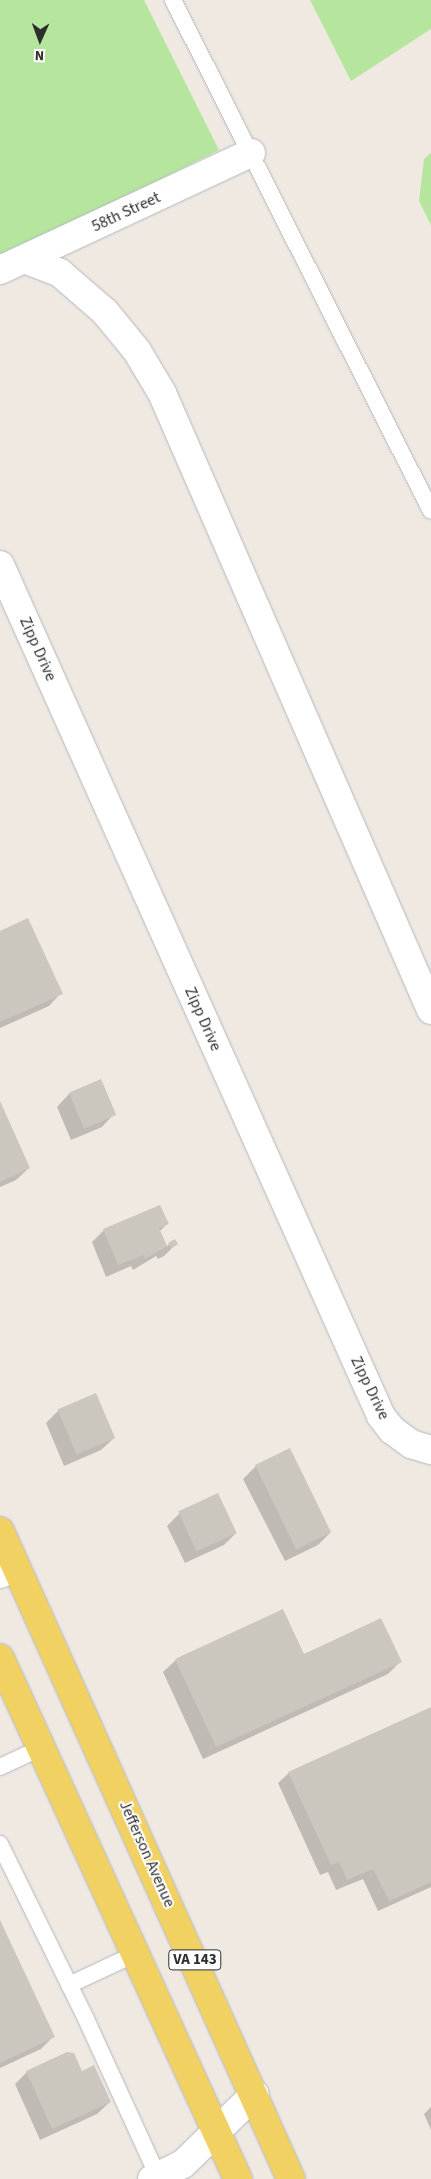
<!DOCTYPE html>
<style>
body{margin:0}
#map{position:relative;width:431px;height:2179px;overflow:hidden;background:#efe9e1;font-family:"Source Sans 3",sans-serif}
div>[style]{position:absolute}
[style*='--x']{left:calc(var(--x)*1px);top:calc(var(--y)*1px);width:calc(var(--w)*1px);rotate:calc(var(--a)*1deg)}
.green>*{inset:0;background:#b6e59e}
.shadow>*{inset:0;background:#0003}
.building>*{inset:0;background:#cbc7bf;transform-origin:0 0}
.roads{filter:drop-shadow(0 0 1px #b4b7c1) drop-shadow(0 0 1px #b4b7c1)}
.service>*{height:16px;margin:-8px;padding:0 8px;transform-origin:8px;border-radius:8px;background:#fff}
.minor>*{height:28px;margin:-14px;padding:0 14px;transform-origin:14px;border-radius:14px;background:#fff}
.secondary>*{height:28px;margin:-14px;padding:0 14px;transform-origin:14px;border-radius:14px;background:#fff}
.primary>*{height:28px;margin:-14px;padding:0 14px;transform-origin:14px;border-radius:14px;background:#f2d163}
span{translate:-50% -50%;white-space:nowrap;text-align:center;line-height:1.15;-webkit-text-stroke:4px #fff;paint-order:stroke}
.shield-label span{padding:1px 4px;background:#fff;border:1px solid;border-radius:4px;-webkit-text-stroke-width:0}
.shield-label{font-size:15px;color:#2e2e2e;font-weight:700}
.street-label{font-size:16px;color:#2e2e2e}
.north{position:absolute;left:15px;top:15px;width:50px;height:50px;-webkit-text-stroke:4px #fff;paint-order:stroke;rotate:182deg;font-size:14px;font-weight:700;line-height:20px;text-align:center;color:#2e2e2e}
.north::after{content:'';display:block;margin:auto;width:18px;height:22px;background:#2e2e2e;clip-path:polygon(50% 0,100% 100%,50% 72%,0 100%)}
</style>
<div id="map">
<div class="green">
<div style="clip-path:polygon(0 0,144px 0,219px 150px,0 259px)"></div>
<div style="clip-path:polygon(310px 0,431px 0,431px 29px,351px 81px)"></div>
<div style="clip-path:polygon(431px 153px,431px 225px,419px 201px,424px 159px)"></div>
</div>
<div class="shadow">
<div style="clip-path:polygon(0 933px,61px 993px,49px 1006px,0 1028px)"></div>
<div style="clip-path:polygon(100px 1081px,114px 1114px,102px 1127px,71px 1140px,57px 1107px,69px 1094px)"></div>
<div style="clip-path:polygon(0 1104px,29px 1168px,16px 1180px,0 1187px)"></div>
<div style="clip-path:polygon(167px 1224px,159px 1232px,165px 1247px,175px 1241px,176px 1244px,164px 1256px,158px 1259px,156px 1256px,133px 1270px,131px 1266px,106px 1277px,92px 1242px,104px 1230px)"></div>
<div style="clip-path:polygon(58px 1411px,114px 1438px,101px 1450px,64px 1466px,46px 1423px)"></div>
<div style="clip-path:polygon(256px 1466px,330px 1533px,318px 1545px,285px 1561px,243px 1479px)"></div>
<div style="clip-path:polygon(179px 1514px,236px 1533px,224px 1545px,185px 1563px,167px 1526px)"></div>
<div style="clip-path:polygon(303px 1655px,400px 1662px,388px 1674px,203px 1759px,163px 1672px,176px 1660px)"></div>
<div style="clip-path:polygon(431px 1709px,431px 1887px,378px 1911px,363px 1879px,336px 1890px,328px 1872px,320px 1875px,278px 1783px,289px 1773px)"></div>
<div style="clip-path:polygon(0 1923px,53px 2037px,41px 2049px,0 2068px)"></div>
<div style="clip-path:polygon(27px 2072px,82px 2073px,110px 2102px,97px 2114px,40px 2140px,15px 2084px)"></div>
<div style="clip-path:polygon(431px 2107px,431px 2130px,424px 2114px)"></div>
</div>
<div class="building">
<div style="clip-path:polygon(28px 918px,63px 994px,0 1022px,0 931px)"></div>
<div style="left:101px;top:1079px;width:39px;height:35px;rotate:67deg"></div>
<div style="clip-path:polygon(0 1101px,30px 1168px,0 1182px)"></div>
<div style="clip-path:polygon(160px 1205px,169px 1224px,159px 1228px,167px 1246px,145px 1259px,144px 1255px,118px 1265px,103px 1229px)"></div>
<div style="left:175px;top:1239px;width:6px;height:8px;rotate:59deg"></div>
<div style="left:96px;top:1393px;width:49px;height:42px;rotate:67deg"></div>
<div style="left:290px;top:1448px;width:94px;height:39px;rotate:64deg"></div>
<div style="left:218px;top:1493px;width:44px;height:44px;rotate:65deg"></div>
<div style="clip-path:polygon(283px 1609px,304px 1654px,381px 1618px,402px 1662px,216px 1747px,175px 1659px)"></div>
<div style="clip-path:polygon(431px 1707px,431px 1882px,389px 1901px,373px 1869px,347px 1880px,339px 1862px,331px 1865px,288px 1772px)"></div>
<div style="clip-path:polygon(0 1920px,55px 2037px,0 2063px)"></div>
<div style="clip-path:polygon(67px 2052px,74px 2053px,82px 2071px,94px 2065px,111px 2102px,52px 2129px,26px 2071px)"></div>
</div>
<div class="roads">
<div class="service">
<div style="--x:173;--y:0;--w:572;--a:63.21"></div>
<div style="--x:0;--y:1767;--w:45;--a:-24.9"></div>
<div style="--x:0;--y:1844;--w:195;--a:63.8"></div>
<div style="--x:86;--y:2019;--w:173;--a:65.4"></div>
<div style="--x:69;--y:1985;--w:73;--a:-25.2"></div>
</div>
<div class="minor">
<div style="--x:24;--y:259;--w:39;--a:21"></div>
<div style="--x:60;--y:273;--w:60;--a:40.9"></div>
<div style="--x:105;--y:312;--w:50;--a:50.6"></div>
<div style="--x:137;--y:351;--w:49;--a:59.2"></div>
<div style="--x:162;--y:393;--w:673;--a:66.44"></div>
<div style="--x:0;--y:270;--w:277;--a:-25"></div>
<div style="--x:0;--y:565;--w:932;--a:65.88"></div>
<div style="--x:381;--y:1416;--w:18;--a:52"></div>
<div style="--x:392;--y:1430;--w:24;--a:36"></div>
<div style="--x:411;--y:1444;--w:21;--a:17"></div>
<div style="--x:0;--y:1574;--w:17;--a:-24"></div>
</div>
<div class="secondary">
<div style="--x:152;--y:2179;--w:34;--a:-26"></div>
<div style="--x:183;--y:2164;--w:100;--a:-44.2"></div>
</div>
<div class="primary">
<div style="--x:0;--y:1531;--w:710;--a:65.82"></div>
<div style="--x:0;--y:1658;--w:573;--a:65.45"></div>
</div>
</div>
<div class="shield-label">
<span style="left:195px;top:1960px">VA 143</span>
</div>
<div class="street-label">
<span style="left:126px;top:212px;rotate:-25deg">58th Street</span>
<span style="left:38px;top:649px;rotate:66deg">Zipp Drive</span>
<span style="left:203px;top:1019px;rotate:66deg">Zipp Drive</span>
<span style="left:370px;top:1388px;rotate:64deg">Zipp Drive</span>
<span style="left:147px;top:1854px;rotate:66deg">Jefferson Avenue</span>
</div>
<div class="north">N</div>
</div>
